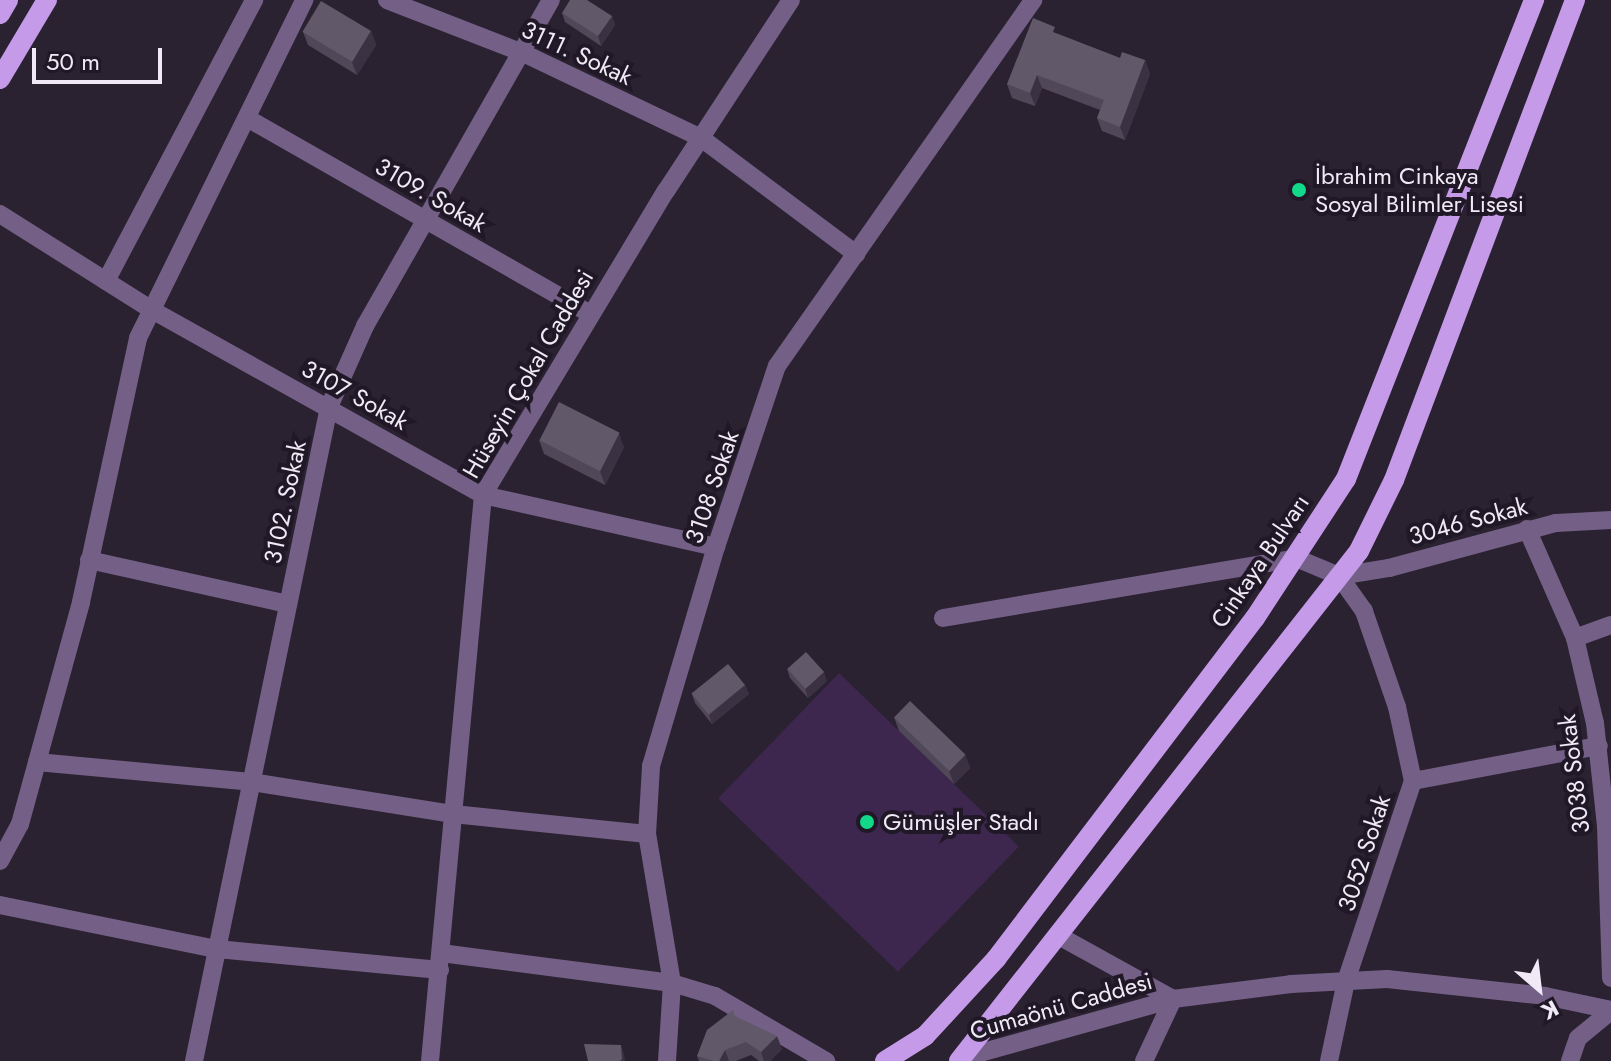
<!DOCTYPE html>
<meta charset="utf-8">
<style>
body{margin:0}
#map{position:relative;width:1611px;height:1061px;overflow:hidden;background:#2a2131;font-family:Jost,sans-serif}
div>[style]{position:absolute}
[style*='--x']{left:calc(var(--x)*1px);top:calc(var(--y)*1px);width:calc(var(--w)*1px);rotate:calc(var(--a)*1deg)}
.green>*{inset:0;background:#3d274f;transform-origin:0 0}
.minor>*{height:18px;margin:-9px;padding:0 9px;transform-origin:9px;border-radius:9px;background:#746086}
.major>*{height:20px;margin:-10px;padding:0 10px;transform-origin:10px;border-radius:10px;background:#c49ae9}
.wall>*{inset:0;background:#504759}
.shaded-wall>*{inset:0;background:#3a3142}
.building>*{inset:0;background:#61596a;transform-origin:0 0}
.dots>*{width:22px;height:22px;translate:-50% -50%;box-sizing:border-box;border:4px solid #201827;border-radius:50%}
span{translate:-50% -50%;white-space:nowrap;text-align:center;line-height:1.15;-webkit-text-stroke:8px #201827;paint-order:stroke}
.street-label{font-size:24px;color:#efeaf5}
.poi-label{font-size:24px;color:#efeaf5}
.left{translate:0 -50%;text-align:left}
.north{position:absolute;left:1499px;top:949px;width:80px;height:80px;-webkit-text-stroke:6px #201827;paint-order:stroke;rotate:152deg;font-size:22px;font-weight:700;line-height:32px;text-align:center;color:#efeaf5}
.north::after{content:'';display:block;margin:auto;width:28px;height:36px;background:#efeaf5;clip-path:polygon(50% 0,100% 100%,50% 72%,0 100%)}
.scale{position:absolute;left:32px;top:48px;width:130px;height:36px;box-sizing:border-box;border:4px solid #efeaf5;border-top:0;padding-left:10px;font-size:24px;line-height:28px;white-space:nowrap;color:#efeaf5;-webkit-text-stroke:6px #201827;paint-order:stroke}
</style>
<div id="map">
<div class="green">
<div style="left:839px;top:673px;width:250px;height:174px;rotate:44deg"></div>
</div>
<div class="minor">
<div style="--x:387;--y:0;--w:146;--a:21.3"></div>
<div style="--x:523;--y:53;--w:197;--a:25.5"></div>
<div style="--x:701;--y:138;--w:194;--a:36.8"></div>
<div style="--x:247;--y:118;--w:395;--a:29.7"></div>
<div style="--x:0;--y:214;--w:180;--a:32.3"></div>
<div style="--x:152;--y:310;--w:379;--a:29.2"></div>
<div style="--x:483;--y:495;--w:239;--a:12.6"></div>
<div style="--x:106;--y:281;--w:318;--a:-62.2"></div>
<div style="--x:1527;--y:529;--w:119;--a:66.2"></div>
<div style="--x:1575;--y:638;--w:87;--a:76.8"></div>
<div style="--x:1595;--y:723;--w:104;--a:83.9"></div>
<div style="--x:1606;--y:826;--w:152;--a:88.1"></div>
<div style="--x:89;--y:560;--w:204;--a:12.5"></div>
<div style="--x:1339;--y:576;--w:51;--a:-9.1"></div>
<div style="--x:1389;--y:568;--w:173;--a:-15.1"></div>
<div style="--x:1556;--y:523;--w:55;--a:-3.1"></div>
<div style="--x:943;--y:618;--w:358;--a:-9.6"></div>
<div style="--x:1296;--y:558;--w:47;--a:22.7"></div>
<div style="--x:1575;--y:638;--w:38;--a:-20"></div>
<div style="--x:37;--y:762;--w:215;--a:5.3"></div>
<div style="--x:251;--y:782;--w:205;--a:9"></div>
<div style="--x:453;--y:814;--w:195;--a:5.9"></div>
<div style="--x:1413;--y:781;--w:189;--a:-10.7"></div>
<div style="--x:0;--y:861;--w:42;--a:-61.6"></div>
<div style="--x:20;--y:824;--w:230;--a:-74.6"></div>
<div style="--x:81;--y:602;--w:270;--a:-77.8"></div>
<div style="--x:138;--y:338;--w:377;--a:-63.8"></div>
<div style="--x:0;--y:905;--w:221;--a:11.5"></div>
<div style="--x:217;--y:949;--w:224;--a:5.4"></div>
<div style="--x:1059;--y:936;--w:130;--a:28.9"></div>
<div style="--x:441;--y:953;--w:233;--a:7.4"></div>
<div style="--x:672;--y:983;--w:45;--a:16.8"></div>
<div style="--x:715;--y:996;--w:129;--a:30.4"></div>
<div style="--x:962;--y:1058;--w:219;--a:-15.6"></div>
<div style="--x:1173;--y:999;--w:119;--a:-7.2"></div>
<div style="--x:1291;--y:984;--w:96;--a:-3"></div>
<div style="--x:1387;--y:979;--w:159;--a:6.1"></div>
<div style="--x:1545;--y:996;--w:67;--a:12"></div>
<div style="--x:194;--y:1061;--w:668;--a:-78.34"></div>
<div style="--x:329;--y:407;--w:89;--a:-66"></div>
<div style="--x:365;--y:326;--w:375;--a:-60.3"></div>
<div style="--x:430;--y:1061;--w:568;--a:-84.65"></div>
<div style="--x:483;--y:495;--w:355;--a:-59"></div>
<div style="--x:666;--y:191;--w:228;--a:-56.8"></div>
<div style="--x:667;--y:1061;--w:78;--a:-86.3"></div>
<div style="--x:672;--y:983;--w:151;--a:-99.5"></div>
<div style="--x:647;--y:834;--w:68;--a:-86.6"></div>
<div style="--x:651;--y:766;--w:228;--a:-73.5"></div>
<div style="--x:716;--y:547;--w:191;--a:-71.4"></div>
<div style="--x:777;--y:366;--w:447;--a:-55"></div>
<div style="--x:1144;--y:1061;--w:68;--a:-64.9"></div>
<div style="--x:1329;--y:1061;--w:82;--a:-78"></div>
<div style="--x:1346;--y:981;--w:211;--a:-71.5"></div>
<div style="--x:1413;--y:781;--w:76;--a:-102.2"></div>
<div style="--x:1397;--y:707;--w:102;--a:-109"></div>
<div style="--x:1364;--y:611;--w:43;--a:-125.5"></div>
<div style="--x:1570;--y:1061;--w:24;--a:-71"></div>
<div style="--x:1578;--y:1038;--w:43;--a:-39.3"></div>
</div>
<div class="major">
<div style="--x:0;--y:14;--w:16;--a:-60"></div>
<div style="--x:0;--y:79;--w:92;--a:-59.3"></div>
<div style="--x:885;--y:1061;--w:47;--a:-32"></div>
<div style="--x:925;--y:1036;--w:105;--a:-47.3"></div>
<div style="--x:996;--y:959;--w:428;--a:-52.8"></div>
<div style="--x:1255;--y:618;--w:166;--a:-56.8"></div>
<div style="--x:1346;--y:479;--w:515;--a:-68.57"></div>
<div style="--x:959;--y:1061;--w:648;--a:-51.89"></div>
<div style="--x:1359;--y:551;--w:79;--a:-63.8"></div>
<div style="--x:1394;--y:480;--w:513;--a:-69.34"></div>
</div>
<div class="wall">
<div style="clip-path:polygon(562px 13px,612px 16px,615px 25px,601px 46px,565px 22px)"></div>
<div style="clip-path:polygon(371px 31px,376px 45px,357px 75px,308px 45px,303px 32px)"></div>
<div style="clip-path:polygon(1058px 34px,1120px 58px,1145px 60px,1150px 74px,1125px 140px,1102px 131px,1097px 118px,1100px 110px,1042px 88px,1035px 106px,1012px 98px,1007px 84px)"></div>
<div style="clip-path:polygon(539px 440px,624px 447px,605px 485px,544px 454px)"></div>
<div style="clip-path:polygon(787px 669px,827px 681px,808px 698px,790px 678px)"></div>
<div style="clip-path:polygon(745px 685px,749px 694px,712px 724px,695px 703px,692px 694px)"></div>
<div style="clip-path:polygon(894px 717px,965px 755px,970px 768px,954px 784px,899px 731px)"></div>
<div style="clip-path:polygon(735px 1016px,782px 1049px,770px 1061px,759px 1061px,751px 1055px,736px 1061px,699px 1061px,697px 1056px)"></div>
</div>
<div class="shaded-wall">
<div style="clip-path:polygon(612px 16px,615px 25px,601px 46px,598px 36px)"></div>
<div style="clip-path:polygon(371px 31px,376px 45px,357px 75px,352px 62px)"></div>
<div style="clip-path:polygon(1145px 60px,1150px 74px,1125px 140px,1120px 127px)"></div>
<div style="clip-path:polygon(1037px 75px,1042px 88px,1035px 106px,1030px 93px)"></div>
<div style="clip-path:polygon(619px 433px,624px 447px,605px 485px,600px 471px)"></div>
<div style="clip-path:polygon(824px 672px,827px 681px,808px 698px,805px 689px)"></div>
<div style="clip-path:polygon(745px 685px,749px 694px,712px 724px,709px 715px)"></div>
<div style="clip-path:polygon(965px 755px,970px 768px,954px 784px,949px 771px)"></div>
<div style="clip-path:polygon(777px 1036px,782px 1049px,770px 1061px,764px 1061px,761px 1052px)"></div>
<div style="clip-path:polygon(621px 1045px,624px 1054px,625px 1061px,620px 1061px)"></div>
<div style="clip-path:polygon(725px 1050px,729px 1061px,719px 1061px)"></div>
</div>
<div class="building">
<div style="clip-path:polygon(570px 0,587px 0,612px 16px,598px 36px,562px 13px)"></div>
<div style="left:321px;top:1px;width:58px;height:36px;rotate:31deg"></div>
<div style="clip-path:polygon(1033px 18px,1055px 27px,1053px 32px,1120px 58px,1122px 52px,1145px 60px,1120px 127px,1097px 118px,1104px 100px,1037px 75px,1030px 93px,1007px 84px)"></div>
<div style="left:559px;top:402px;width:68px;height:43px;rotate:27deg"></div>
<div style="left:806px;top:652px;width:27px;height:25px;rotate:48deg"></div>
<div style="left:728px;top:664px;width:27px;height:47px;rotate:51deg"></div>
<div style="left:910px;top:701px;width:77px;height:23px;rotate:44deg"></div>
<div style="clip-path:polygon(733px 1010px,735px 1016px,777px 1036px,761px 1052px,746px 1042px,725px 1050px,719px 1061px,714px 1061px,697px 1056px,707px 1030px)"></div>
<div style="clip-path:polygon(584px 1044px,621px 1045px,622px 1059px,620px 1061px,588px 1061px)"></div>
</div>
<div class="dots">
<div style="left:1299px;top:190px;background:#12d98a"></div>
<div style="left:867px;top:822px;background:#12d98a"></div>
</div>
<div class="street-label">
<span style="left:577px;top:53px;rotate:25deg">3111. Sokak</span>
<span style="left:431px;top:195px;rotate:30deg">3109. Sokak</span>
<span style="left:528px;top:374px;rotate:-60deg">Hüseyin Çokal Caddesi</span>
<span style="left:355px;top:395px;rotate:29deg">3107 Sokak</span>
<span style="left:712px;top:487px;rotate:-71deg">3108 Sokak</span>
<span style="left:285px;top:502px;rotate:-78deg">3102. Sokak</span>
<span style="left:1468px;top:521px;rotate:-15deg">3046 Sokak</span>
<span style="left:1260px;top:561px;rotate:-56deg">Cinkaya Bulvarı</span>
<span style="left:1574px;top:774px;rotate:-97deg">3038 Sokak</span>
<span style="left:1364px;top:853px;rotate:-72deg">3052 Sokak</span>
<span style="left:1061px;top:1006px;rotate:-16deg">Cumaönü Caddesi</span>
</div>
<div class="poi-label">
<span class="left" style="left:1315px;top:190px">İbrahim Cinkaya<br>Sosyal Bilimler Lisesi</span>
<span class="left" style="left:883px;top:822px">Gümüşler Stadı</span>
</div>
<div class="north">K</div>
<div class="scale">50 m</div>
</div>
